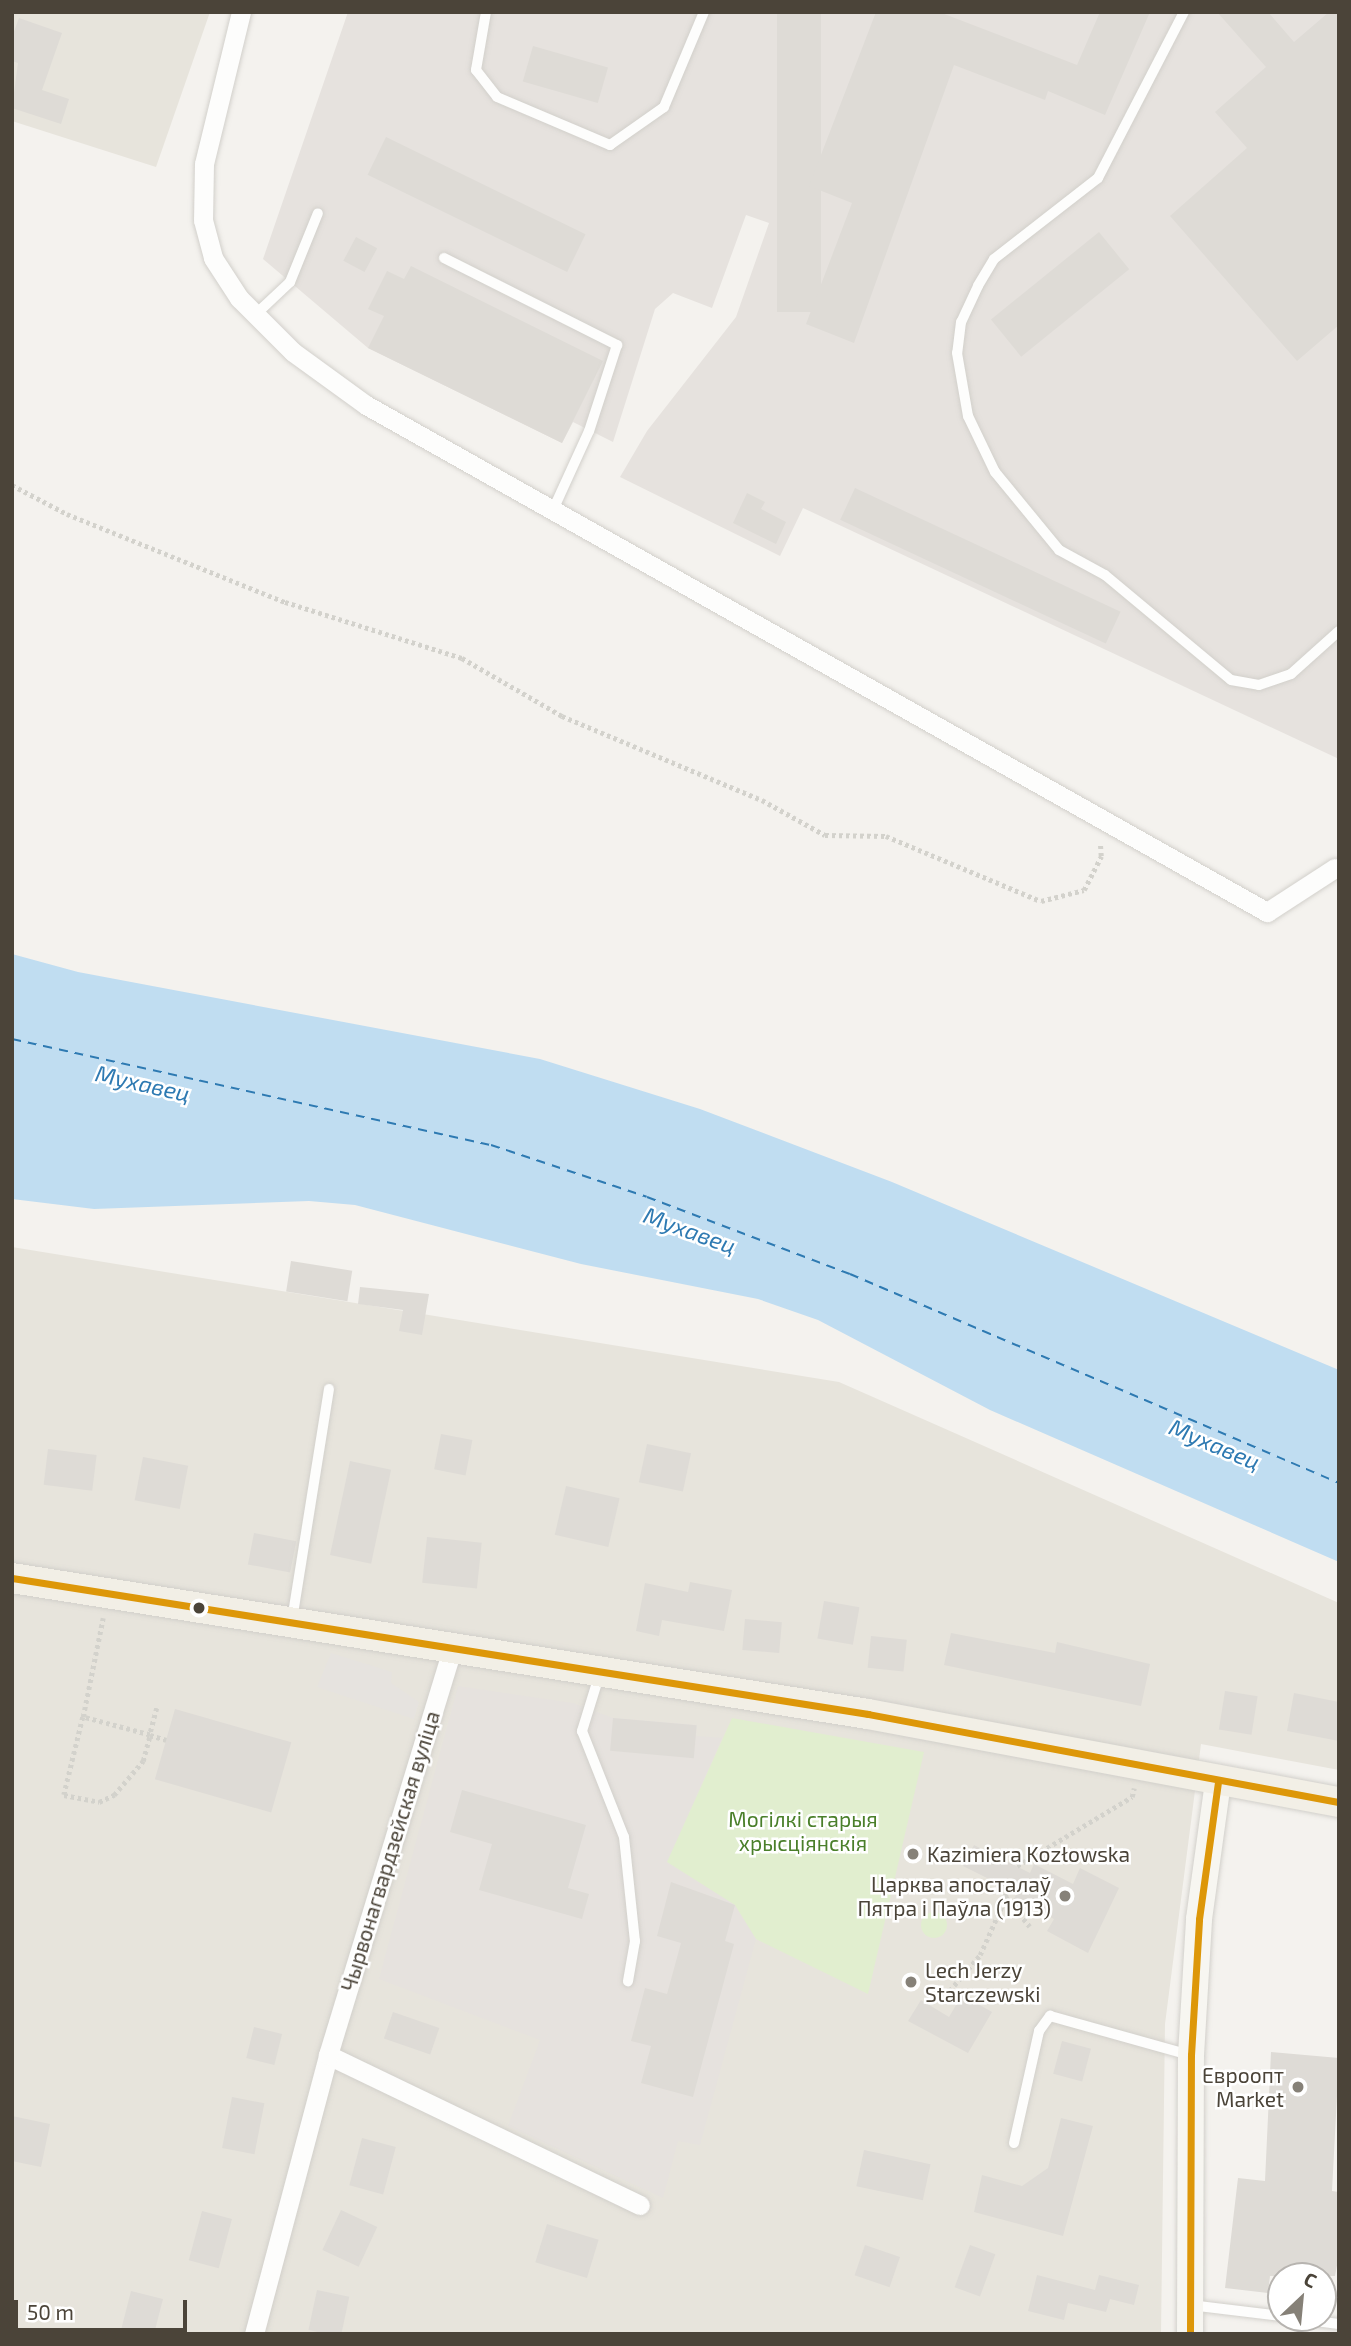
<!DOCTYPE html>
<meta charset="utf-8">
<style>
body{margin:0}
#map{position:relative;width:1351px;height:2346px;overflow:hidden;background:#f4f2ee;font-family:"Exo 2",sans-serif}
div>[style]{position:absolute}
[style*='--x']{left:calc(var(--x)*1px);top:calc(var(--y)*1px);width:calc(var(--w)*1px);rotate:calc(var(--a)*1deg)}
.residential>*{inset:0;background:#e7e4dc}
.industrial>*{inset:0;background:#e6e2de}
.green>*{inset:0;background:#e1eecf}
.round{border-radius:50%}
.parking>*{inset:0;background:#e6e3df}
.water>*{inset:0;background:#c0ddf1}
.ferry>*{height:2px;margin-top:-1px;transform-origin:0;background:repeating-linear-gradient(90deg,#2e7ab2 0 9px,transparent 0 16px)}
.building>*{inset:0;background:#dedbd6;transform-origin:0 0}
.path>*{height:4.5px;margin-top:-2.25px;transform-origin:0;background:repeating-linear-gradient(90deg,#d3d2cc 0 3.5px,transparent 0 7px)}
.roads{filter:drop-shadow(0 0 2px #d2d0cb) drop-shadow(0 0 2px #d2d0cb)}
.service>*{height:10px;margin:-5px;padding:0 5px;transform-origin:5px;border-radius:5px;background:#fdfdfc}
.minor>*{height:19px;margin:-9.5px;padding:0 9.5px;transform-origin:9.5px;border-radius:9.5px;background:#fdfdfc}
.secondary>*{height:26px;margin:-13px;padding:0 13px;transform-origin:13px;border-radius:13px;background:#f7f6f1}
.primary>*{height:30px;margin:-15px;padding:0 15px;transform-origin:15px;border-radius:15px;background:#f2efe6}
.bus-1>*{height:7px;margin:-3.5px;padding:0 3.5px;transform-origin:3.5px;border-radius:3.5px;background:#dd9709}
.dots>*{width:19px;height:19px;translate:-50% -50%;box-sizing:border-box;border:4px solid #fff;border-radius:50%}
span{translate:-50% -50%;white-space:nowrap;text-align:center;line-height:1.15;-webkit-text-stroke:5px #fff;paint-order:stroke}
.park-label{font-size:21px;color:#4a7f2a}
.street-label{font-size:21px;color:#4b4439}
.poi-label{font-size:21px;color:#4b4439}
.left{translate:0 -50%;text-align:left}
.right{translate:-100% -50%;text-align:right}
.water-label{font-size:23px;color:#2e7ab2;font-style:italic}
.frame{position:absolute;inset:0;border:14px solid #4b4439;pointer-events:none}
.north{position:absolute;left:1267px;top:2262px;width:70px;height:70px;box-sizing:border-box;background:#fff;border:2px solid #b7b4b0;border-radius:50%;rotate:26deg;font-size:19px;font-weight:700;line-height:28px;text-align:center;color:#4b4439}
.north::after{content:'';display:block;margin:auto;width:24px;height:32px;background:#868178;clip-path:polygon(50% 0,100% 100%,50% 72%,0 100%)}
.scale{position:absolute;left:14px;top:2300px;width:173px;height:32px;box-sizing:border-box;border:4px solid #4b4439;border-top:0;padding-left:9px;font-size:21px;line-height:24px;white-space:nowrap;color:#4b4439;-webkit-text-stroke:5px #fff;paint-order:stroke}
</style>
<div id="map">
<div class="residential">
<div style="clip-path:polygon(12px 12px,210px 12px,156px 167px,12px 121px)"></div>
<div style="clip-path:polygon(12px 1247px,839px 1382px,1339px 1603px,1339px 1770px,1201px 1744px,1165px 2024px,1161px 2334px,12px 2334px)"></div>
</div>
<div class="industrial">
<div style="clip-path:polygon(348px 12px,1339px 12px,1339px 759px,803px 508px,780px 556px,620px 477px,647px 431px,736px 317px,769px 223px,746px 215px,712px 308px,673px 293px,655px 309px,613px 442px,573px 422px,562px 443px,368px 348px,263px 259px)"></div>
<div style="clip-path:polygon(458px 1686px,573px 1703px,613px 1718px,697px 1725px,696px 1736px,722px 1738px,668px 1861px,735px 1905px,756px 1939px,700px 2145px,678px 2141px,663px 2198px,508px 2126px,540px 2040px,379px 1979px)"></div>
</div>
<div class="green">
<div style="clip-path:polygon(732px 1718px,924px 1752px,868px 1994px,756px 1939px,735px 1905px,667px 1862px)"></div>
<div class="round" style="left:921px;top:1912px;width:26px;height:26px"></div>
</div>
<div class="parking">
<div style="clip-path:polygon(331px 1653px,392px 1672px,391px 1683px,419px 1702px,414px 1719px,317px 1687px)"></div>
</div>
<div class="water">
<div style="clip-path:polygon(12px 954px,78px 972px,540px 1059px,700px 1109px,892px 1182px,1339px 1370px,1339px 1562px,990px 1410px,818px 1320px,758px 1299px,581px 1264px,355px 1205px,309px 1201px,94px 1209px,12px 1199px)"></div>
</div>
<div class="ferry">
<div style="--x:12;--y:1039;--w:491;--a:12.5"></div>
<div style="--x:491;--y:1145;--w:164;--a:18.4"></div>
<div style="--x:647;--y:1197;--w:217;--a:20.8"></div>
<div style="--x:850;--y:1274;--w:532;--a:23.14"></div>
</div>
<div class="building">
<div style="left:777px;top:12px;width:44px;height:300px"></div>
<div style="clip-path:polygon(876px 12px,939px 12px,1077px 65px,1100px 12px,1150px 12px,1105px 115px,1048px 91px,1045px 100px,954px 65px,854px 343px,806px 324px,852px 203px,809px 186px)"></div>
<div style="clip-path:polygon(1217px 12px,1268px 12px,1294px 42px,1329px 12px,1339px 12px,1339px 325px,1297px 361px,1170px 216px,1247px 148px,1215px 112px,1266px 67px)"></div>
<div style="clip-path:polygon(19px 18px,62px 33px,42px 90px,69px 99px,61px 124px,12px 108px,18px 63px,12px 61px,12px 37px)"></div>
<div style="left:533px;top:46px;width:78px;height:37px;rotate:16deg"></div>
<div style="left:386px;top:137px;width:222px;height:42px;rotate:26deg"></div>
<div style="left:1099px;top:232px;width:48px;height:139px;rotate:51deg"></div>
<div style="left:356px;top:237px;width:24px;height:27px;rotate:28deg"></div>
<div style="clip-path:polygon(411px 266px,603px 361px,562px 443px,368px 348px,384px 316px,368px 309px,387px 271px,404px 279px)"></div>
<div style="left:855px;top:488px;width:293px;height:35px;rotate:25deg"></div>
<div style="clip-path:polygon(747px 493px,765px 502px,761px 509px,786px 522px,776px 544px,733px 523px)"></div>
<div style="left:291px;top:1261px;width:62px;height:31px;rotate:9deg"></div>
<div style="clip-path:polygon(360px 1287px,429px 1294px,422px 1335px,399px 1331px,403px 1310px,358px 1304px)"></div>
<div style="left:441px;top:1434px;width:32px;height:36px;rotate:11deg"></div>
<div style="left:647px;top:1444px;width:45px;height:39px;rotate:12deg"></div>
<div style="left:48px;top:1449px;width:49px;height:36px;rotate:7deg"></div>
<div style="left:143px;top:1457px;width:46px;height:44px;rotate:11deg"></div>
<div style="left:350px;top:1461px;width:42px;height:96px;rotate:12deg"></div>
<div style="left:566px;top:1486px;width:55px;height:50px;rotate:13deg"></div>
<div style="left:254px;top:1533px;width:43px;height:32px;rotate:11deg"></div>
<div style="left:427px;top:1537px;width:55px;height:46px;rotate:6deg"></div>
<div style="clip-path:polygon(690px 1582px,732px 1590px,724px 1631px,662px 1620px,659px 1636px,636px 1631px,645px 1583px,688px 1592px)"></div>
<div style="left:824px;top:1601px;width:36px;height:38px;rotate:10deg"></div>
<div style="left:745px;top:1619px;width:37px;height:31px;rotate:5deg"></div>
<div style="clip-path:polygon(951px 1633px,1055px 1653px,1057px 1642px,1150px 1664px,1141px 1706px,944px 1665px)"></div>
<div style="left:871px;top:1636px;width:36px;height:32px;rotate:6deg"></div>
<div style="left:1225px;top:1691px;width:33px;height:39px;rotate:9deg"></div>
<div style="clip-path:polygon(1294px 1693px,1339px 1702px,1339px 1741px,1287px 1731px)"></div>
<div style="left:175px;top:1709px;width:121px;height:73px;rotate:16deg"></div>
<div style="left:613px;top:1718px;width:84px;height:33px;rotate:5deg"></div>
<div style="clip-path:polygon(462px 1790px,586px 1825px,568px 1888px,589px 1894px,582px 1919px,479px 1890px,492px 1844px,450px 1832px)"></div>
<div style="clip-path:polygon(974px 1845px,1030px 1873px,1034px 1864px,1073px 1884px,1080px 1868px,1119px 1888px,1088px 1953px,1047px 1931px,1054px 1919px,1014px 1899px,1017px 1893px,963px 1866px)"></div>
<div style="clip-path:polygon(671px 1882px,735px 1905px,725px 1941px,734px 1944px,693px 2097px,641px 2083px,651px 2046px,631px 2041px,645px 1988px,667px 1994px,681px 1943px,657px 1936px)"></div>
<div style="clip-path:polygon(962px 1995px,992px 2012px,968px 2053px,908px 2021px,921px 2000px,949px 2017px)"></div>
<div style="left:393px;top:2012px;width:49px;height:28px;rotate:19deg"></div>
<div style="left:254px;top:2027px;width:29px;height:32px;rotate:14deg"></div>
<div style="left:1062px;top:2041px;width:30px;height:34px;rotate:15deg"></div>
<div style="clip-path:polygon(1271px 2052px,1339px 2058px,1332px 2191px,1339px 2192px,1339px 2255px,1335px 2276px,1270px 2276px,1268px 2293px,1225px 2288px,1238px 2178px,1265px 2181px)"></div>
<div style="left:232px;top:2097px;width:33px;height:52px;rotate:11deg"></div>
<div style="clip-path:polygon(12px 2116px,50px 2124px,41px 2167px,12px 2161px)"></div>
<div style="clip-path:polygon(1061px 2118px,1093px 2126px,1063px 2236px,974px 2212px,982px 2175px,1022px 2186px,1048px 2168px)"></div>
<div style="left:362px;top:2138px;width:35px;height:49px;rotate:15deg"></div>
<div style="left:864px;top:2150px;width:68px;height:37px;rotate:12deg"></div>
<div style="left:341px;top:2210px;width:40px;height:44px;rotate:25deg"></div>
<div style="left:202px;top:2211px;width:31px;height:51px;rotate:15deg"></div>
<div style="left:547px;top:2224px;width:54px;height:40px;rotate:17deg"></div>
<div style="left:865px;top:2245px;width:37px;height:32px;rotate:19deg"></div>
<div style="left:970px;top:2245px;width:27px;height:45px;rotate:20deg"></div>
<div style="clip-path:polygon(1037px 2275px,1095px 2290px,1099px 2275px,1139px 2285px,1134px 2305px,1110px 2299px,1106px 2312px,1068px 2303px,1064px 2320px,1028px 2311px)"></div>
<div style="left:317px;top:2290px;width:33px;height:41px;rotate:12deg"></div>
<div style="clip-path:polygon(131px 2291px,163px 2299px,154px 2334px,120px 2334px)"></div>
</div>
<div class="path">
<div style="--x:12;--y:485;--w:62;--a:27.8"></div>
<div style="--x:67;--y:514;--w:235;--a:22"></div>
<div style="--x:285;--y:602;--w:186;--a:17.6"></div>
<div style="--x:462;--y:658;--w:116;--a:30.1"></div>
<div style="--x:562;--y:716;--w:217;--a:22.8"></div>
<div style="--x:762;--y:800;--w:72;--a:29.1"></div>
<div style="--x:825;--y:835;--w:61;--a:0.9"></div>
<div style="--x:886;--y:836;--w:168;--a:22.8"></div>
<div style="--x:1041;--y:901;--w:44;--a:-14.3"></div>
<div style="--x:1084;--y:890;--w:38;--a:-63"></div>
<div style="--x:1101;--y:856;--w:14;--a:-94"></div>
<div style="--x:157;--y:1708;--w:28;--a:105"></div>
<div style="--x:150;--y:1735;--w:17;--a:17"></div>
<div style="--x:83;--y:1717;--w:80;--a:103.7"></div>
<div style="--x:64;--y:1795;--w:36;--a:11"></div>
<div style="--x:99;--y:1802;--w:17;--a:-25"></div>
<div style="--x:114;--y:1795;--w:45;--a:-49.5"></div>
<div style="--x:143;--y:1761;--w:27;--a:-75"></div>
<div style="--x:150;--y:1735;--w:69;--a:-165"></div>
<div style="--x:83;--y:1717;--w:101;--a:-78.6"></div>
<div style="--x:1017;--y:1866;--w:134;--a:-31"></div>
<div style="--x:1132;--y:1797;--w:9;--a:-77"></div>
<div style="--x:1006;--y:1887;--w:10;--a:90"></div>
<div style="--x:1006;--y:1897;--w:38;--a:51"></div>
<div style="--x:945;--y:1996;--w:54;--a:-49.5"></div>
<div style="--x:980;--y:1955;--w:64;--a:-65.9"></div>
</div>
<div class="roads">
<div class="service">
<div style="--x:486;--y:12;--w:59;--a:99.8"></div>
<div style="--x:476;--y:70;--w:34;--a:52"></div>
<div style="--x:497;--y:97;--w:123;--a:23"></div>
<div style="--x:610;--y:145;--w:66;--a:-35.1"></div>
<div style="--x:664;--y:107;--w:103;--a:-67.2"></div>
<div style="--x:1184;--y:12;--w:187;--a:117.4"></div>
<div style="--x:1098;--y:178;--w:132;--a:142.1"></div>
<div style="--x:994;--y:259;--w:31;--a:121"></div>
<div style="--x:978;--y:286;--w:40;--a:115"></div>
<div style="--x:961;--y:322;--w:31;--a:97"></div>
<div style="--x:957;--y:353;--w:64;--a:80.1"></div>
<div style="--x:968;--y:416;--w:62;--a:64.3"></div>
<div style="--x:995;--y:472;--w:101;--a:50.6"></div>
<div style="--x:1059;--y:550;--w:52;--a:28.5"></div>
<div style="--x:1105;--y:575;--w:164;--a:39.8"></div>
<div style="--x:1231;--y:680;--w:28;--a:10"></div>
<div style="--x:1259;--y:685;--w:34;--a:-19"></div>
<div style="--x:1291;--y:674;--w:64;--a:-41.9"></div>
<div style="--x:444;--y:258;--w:194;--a:26.7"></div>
<div style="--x:617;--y:345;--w:90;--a:108"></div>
<div style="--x:589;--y:431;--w:87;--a:114.5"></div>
<div style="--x:255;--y:315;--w:48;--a:-43.3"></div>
<div style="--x:290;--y:282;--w:74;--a:-67.9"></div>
<div style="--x:292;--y:1620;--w:234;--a:-80.9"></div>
<div style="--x:599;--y:1676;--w:58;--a:107.2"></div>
<div style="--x:582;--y:1731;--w:114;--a:68.4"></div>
<div style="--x:624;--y:1837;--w:105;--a:84"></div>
<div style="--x:635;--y:1941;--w:41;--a:99.9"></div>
<div style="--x:1014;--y:2143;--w:115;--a:-77.4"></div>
<div style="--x:1039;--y:2031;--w:19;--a:-54"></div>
<div style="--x:1050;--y:2016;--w:145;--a:15.6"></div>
<div style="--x:1190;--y:2305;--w:92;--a:6.9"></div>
<div style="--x:1293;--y:2318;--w:46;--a:7.4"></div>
</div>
<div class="minor">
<div style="--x:241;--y:12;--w:156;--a:103.7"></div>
<div style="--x:204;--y:164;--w:56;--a:91"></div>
<div style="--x:203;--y:220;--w:39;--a:75"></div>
<div style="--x:213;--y:258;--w:48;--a:57"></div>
<div style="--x:239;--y:298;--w:76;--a:45"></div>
<div style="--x:293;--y:352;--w:90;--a:36"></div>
<div style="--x:366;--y:405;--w:1034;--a:29.37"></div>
<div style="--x:1267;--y:912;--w:81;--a:-32.9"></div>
<div style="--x:328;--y:2055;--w:346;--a:25.7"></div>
<div style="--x:254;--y:2334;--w:289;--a:-75.1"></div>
<div style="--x:328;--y:2055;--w:427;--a:-73"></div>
</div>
<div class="secondary">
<div style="--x:1190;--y:2334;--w:279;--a:-89.8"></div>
<div style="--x:1191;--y:2055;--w:136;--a:-86.6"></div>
<div style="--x:1199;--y:1919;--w:138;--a:-82.1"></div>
</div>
<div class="primary">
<div style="--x:12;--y:1578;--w:867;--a:9.03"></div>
<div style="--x:868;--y:1714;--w:479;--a:10.6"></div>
</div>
</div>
<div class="bus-1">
<div style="--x:12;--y:1578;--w:867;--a:9.03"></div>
<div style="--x:868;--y:1714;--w:479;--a:10.6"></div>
<div style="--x:1190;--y:2334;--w:279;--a:-89.8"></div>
<div style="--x:1191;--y:2055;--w:136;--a:-86.6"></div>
<div style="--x:1199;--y:1919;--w:138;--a:-82.1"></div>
</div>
<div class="dots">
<div style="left:199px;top:1608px;background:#4b4439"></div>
<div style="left:913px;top:1854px;background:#868178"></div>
<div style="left:1065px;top:1896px;background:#868178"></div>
<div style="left:911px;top:1982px;background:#868178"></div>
<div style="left:1298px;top:2087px;background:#868178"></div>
</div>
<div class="park-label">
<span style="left:803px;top:1831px">Могілкі старыя<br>хрысціянскія</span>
</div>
<div class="street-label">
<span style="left:390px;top:1851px;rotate:-73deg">Чырвонагвардзейская вуліца</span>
</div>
<div class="poi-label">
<span class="left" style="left:927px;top:1854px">Kazimiera Kozłowska</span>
<span class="right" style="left:1051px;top:1896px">Царква апосталаў<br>Пятра і Паўла (1913)</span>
<span class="left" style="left:925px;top:1982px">Lech Jerzy<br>Starczewski</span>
<span class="right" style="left:1284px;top:2087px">Евроопт<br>Market</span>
</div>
<div class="water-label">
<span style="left:143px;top:1083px;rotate:13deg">Мухавец</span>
<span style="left:690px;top:1230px;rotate:20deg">Мухавец</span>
<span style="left:1215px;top:1444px;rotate:23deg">Мухавец</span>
</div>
<div class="frame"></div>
<div class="north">С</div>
<div class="scale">50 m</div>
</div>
